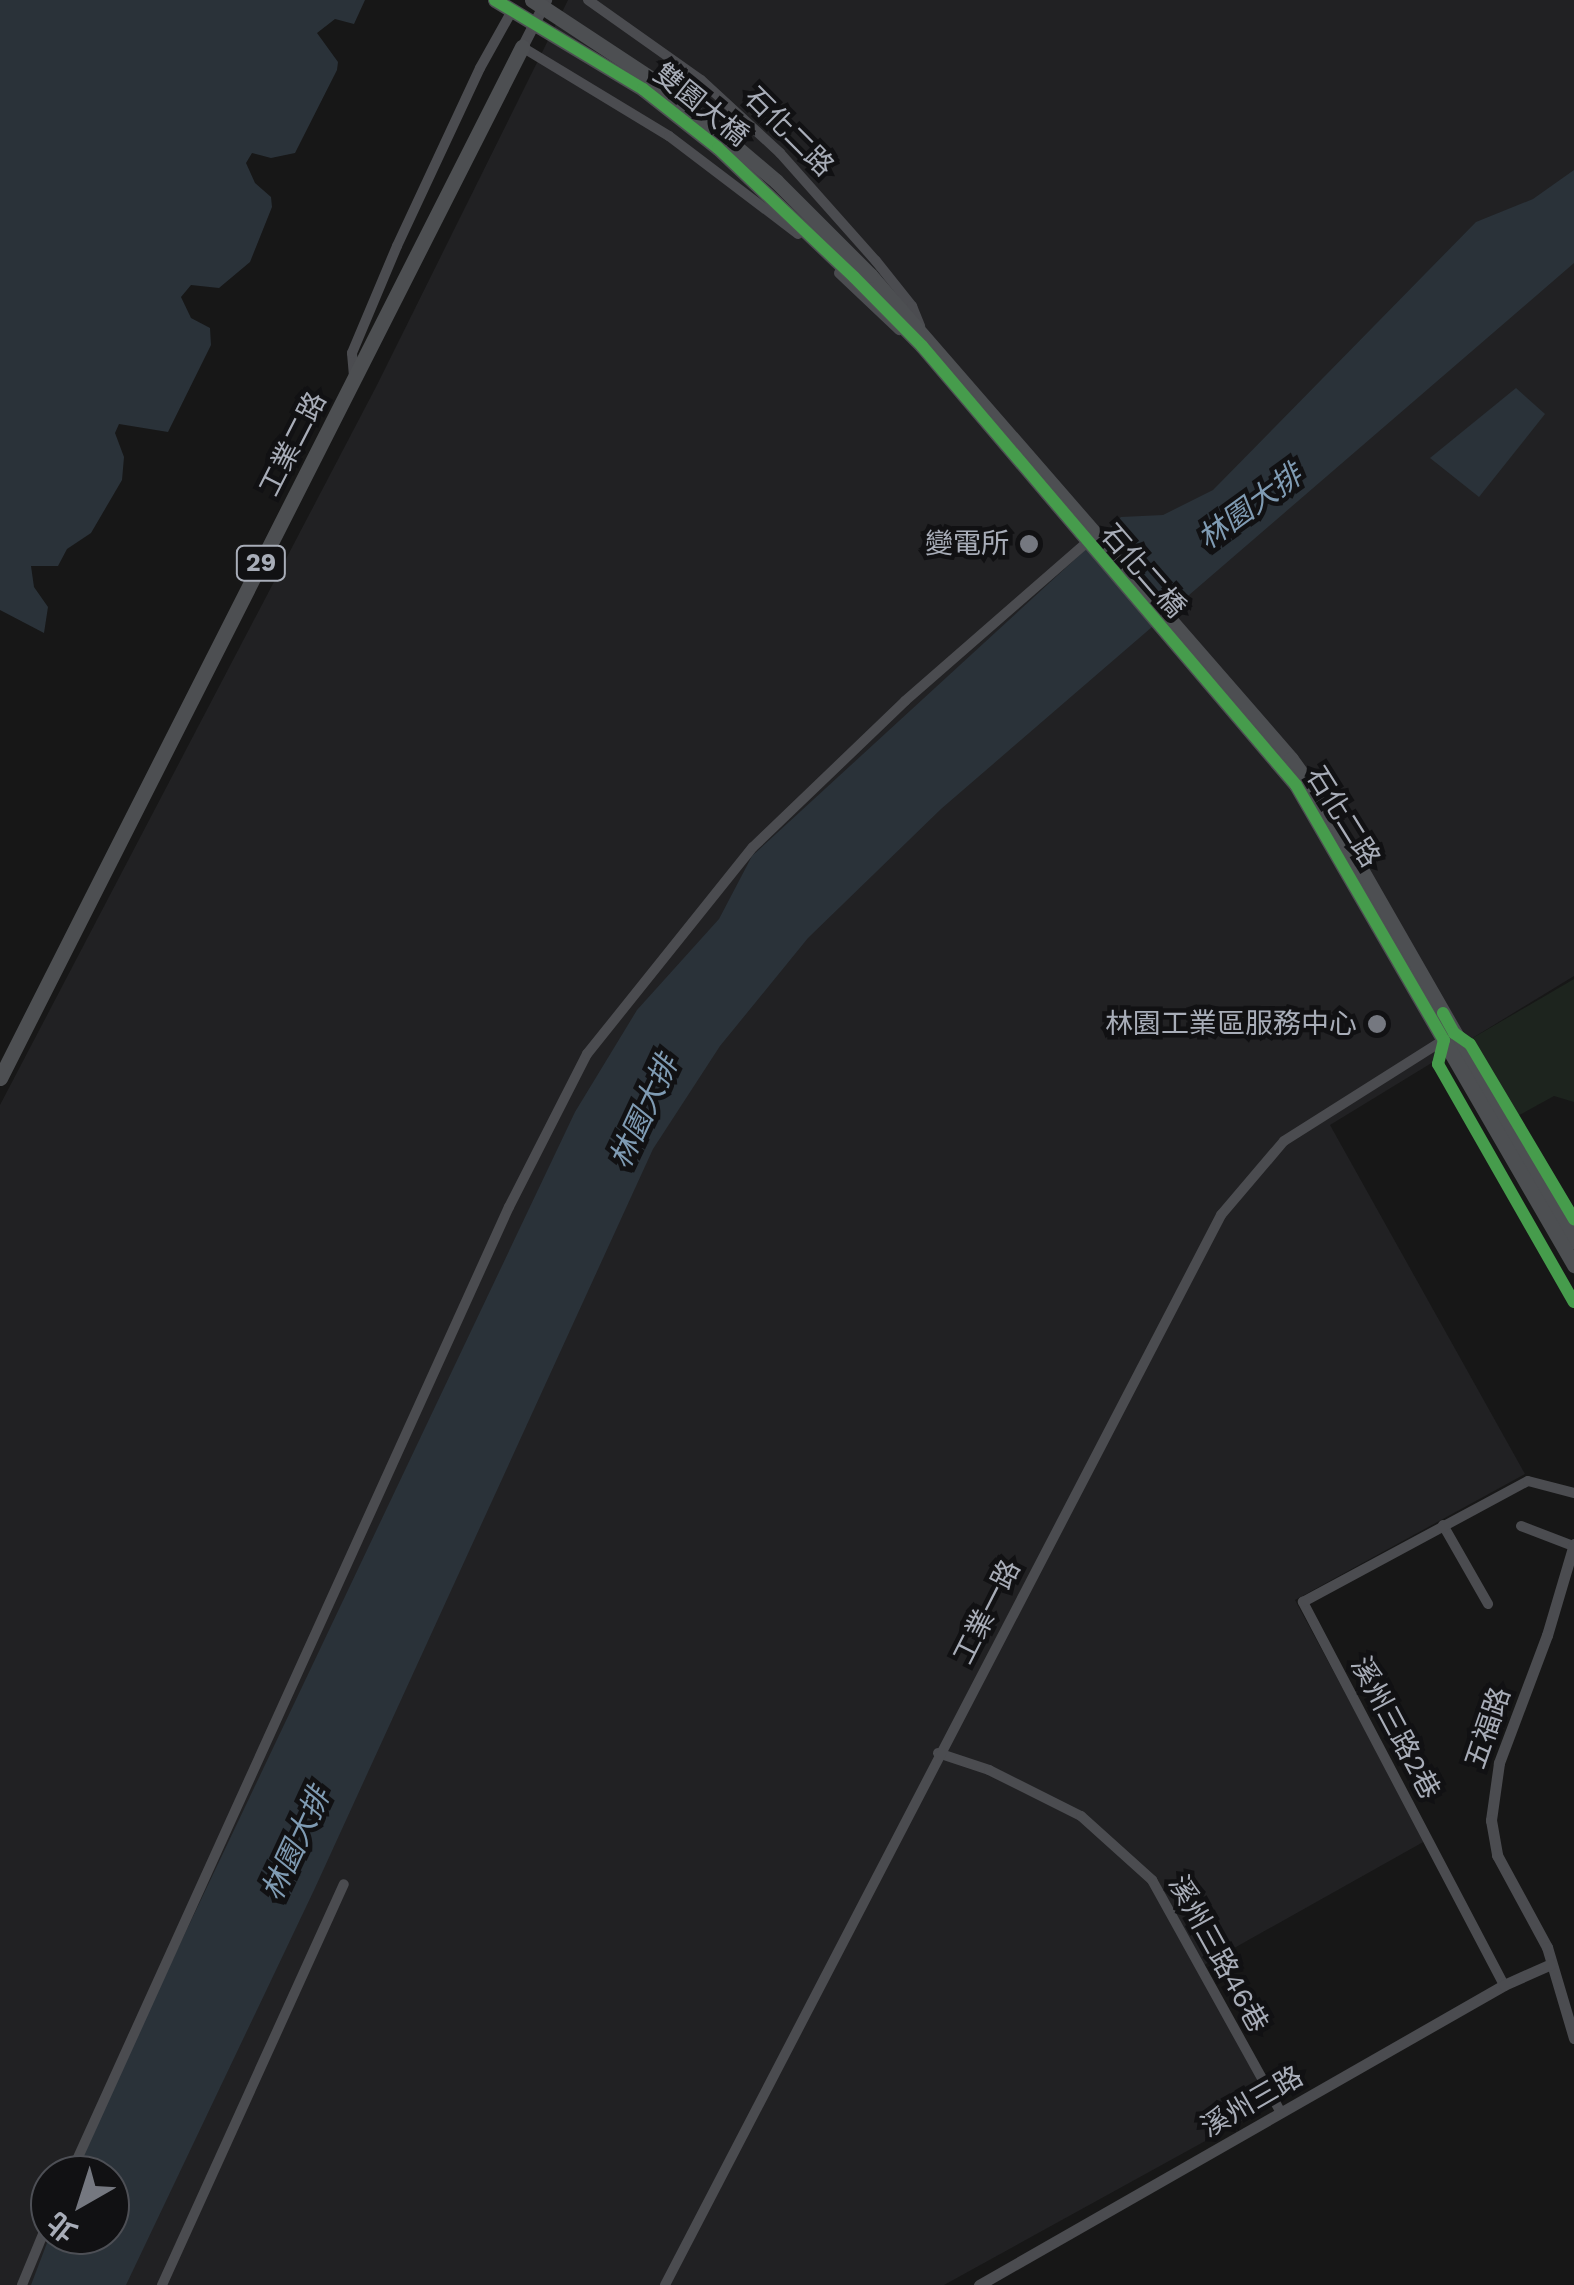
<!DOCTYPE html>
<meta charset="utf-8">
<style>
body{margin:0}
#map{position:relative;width:1574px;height:2285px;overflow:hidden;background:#171717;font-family:"Work Sans","Noto Sans TC",sans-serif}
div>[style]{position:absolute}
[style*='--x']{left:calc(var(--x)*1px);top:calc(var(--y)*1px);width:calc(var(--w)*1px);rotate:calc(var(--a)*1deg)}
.built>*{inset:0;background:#212123}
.green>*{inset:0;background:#1d241e}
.water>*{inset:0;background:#2a3239}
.minor>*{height:10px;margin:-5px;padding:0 5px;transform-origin:5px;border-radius:5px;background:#4b4c50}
.tertiary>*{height:11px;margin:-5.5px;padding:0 5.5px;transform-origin:5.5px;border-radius:5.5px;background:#4b4c50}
.primary>*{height:15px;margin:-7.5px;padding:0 7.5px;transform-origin:7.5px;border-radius:7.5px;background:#4d4f52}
.primary-bridge>*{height:15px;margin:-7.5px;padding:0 7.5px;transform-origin:7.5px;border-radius:7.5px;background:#4d4f52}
.cycleway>*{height:12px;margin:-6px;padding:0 6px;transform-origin:6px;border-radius:6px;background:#469c4c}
.dots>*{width:28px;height:28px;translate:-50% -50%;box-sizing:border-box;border:5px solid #111113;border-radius:50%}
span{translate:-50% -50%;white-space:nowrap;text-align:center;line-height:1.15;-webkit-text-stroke:9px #111113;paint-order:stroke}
.shield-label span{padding:2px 8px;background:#111113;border:2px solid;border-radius:8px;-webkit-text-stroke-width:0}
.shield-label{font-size:25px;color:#a8adb8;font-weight:700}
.street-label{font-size:28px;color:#a8adb8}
.poi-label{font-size:28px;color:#a8adb8}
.right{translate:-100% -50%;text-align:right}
.water-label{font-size:30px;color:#7f9bb3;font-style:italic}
.north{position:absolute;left:30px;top:2155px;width:100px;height:100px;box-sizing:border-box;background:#111113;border:2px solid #4d4f55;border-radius:50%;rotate:219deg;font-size:28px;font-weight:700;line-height:40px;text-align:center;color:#a8adb8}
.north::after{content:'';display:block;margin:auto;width:35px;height:45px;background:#757880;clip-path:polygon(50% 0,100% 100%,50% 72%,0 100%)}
</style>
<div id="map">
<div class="built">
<div style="clip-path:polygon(evenodd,568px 0,1574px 0,1574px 976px,1330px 1125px,1525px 1474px,1295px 1600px,1425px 1841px,1204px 1965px,1278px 2101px,944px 2285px,0 2285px,0 1105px,377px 385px,568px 0,50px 2175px,110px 2175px,110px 2235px,50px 2235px,50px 2175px)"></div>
</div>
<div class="green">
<div style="clip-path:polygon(1574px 979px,1574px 1102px,1554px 1096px,1516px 1117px,1471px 1039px)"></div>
</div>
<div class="water">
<div style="clip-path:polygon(0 0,365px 0,354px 24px,335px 19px,317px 33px,338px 62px,337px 70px,295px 153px,271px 158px,252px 153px,246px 163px,255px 183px,271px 197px,272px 207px,250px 262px,219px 288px,191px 285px,181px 297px,191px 318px,210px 328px,211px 345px,168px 432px,119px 424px,115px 433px,124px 457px,122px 480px,91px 533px,67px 549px,58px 566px,31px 566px,34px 587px,48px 607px,44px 633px,0 610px)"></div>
<div style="clip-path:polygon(1574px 170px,1574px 263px,941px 809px,808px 938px,720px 1046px,653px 1149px,315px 1888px,126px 2285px,31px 2285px,50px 2235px,110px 2235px,110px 2175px,73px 2175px,85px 2144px,575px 1112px,637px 1010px,719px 919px,752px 856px,1121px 517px,1163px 515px,1213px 490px,1476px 222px,1533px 199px)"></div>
<div style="clip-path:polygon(1516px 388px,1545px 414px,1479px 497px,1430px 458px)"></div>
</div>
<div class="minor">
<div style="--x:588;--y:0;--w:138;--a:35.3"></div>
<div style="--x:701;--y:80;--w:108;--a:42.7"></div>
<div style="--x:780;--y:153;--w:144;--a:48.4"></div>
<div style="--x:876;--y:261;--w:58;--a:51.3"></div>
<div style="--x:912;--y:306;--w:22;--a:68"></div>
<div style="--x:522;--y:47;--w:172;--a:31.2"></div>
<div style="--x:669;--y:136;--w:162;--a:37.2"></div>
<div style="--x:839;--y:273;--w:83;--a:43.5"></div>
<div style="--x:354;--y:376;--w:23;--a:-95"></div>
<div style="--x:352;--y:353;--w:116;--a:-67.2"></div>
<div style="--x:397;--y:246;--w:196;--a:-65"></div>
<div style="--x:480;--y:68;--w:68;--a:-60.8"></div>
<div style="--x:1443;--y:1041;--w:24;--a:102"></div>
<div style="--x:1438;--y:1064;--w:274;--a:60.3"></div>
<div style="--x:1472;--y:1048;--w:199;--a:59.2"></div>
<div style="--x:1443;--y:1525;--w:91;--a:60.3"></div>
<div style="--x:1521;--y:1526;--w:56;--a:21"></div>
<div style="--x:938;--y:1753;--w:54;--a:18.4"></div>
<div style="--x:989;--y:1770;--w:103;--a:26.6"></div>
<div style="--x:1081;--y:1816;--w:96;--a:42"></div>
<div style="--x:1152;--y:1880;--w:266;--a:61"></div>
<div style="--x:1504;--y:1985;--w:433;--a:-117.7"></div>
<div style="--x:1303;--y:1602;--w:255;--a:-28.3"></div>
<div style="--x:1528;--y:1481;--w:48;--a:14.6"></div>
<div style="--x:70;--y:2175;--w:1063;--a:-65.61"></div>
<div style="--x:509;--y:1207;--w:172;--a:-63"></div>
<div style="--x:587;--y:1054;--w:265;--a:-51.3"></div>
<div style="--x:753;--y:847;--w:211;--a:-43.8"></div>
<div style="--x:905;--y:701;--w:240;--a:-41.1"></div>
<div style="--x:22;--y:2285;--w:74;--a:-67.6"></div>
<div style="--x:162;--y:2285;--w:440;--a:-65.6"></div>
<div style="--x:665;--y:2285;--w:1206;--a:-62.54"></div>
<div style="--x:1221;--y:1215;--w:97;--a:-49.6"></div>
<div style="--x:1284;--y:1141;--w:189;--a:-32.3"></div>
</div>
<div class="tertiary">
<div style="--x:522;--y:47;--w:53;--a:-62.9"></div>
<div style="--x:1574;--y:1544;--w:95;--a:106.5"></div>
<div style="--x:1547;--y:1635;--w:137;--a:110.6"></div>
<div style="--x:1499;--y:1763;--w:58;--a:98"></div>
<div style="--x:1491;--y:1820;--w:36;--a:80"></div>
<div style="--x:1497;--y:1855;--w:105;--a:61.5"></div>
<div style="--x:1547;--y:1947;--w:95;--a:73.5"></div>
<div style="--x:979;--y:2285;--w:605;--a:-29.74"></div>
<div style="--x:1504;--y:1985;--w:51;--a:-24.1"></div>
</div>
<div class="primary">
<div style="--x:870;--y:275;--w:641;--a:48.98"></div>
<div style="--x:1291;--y:759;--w:60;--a:54.5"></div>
<div style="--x:1326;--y:808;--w:499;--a:60.2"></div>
<div style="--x:854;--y:277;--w:97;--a:45.4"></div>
<div style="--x:922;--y:346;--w:577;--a:49.57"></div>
<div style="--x:1296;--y:785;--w:555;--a:59.92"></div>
<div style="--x:0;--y:1078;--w:1156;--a:-63.15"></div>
</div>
<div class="primary-bridge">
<div style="--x:495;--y:0;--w:173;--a:31"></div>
<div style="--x:643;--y:89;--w:95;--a:38.2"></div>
<div style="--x:718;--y:148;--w:187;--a:43.5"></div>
<div style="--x:532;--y:0;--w:144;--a:33.4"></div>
<div style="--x:652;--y:79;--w:74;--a:38.4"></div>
<div style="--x:710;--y:125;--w:87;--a:40.3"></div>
<div style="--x:776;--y:181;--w:133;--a:45"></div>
</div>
<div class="cycleway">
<div style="--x:495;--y:0;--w:173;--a:31"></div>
<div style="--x:643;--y:89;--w:95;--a:38.2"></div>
<div style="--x:718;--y:148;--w:187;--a:43.5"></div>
<div style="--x:854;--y:277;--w:97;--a:45.4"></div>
<div style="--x:922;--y:346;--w:577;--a:49.57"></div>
<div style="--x:1296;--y:785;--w:295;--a:59.9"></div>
<div style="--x:1444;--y:1040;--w:25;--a:104"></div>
<div style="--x:1438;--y:1064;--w:274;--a:60.3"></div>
<div style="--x:1443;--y:1013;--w:23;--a:61"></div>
<div style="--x:1454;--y:1033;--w:19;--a:35"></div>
<div style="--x:1470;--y:1044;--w:204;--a:59.3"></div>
</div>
<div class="dots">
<div style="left:1029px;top:544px;background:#757880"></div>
<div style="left:1377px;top:1024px;background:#757880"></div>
</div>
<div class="shield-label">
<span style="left:261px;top:563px">29</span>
</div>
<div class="street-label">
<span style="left:701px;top:105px;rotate:39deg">雙園大橋</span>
<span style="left:789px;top:132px;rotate:45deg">石化二路</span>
<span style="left:293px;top:444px;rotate:-63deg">工業二路</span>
<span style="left:1143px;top:571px;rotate:49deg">石化二橋</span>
<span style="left:1343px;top:817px;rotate:58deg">石化二路</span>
<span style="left:987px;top:1612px;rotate:-63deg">工業一路</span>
<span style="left:1395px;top:1728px;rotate:62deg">溪州三路2巷</span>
<span style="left:1488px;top:1728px;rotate:-71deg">五福路</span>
<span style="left:1218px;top:1954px;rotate:61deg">溪州三路46巷</span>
<span style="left:1252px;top:2102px;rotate:-30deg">溪州三路</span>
</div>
<div class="poi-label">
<span class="right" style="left:1009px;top:544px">變電所</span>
<span class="right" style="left:1357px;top:1024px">林園工業區服務中心</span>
</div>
<div class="water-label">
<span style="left:1250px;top:507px;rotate:-36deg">林園大排</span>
<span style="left:644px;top:1112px;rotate:-65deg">林園大排</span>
<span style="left:296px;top:1844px;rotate:-65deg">林園大排</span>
</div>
<div class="north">北</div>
</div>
